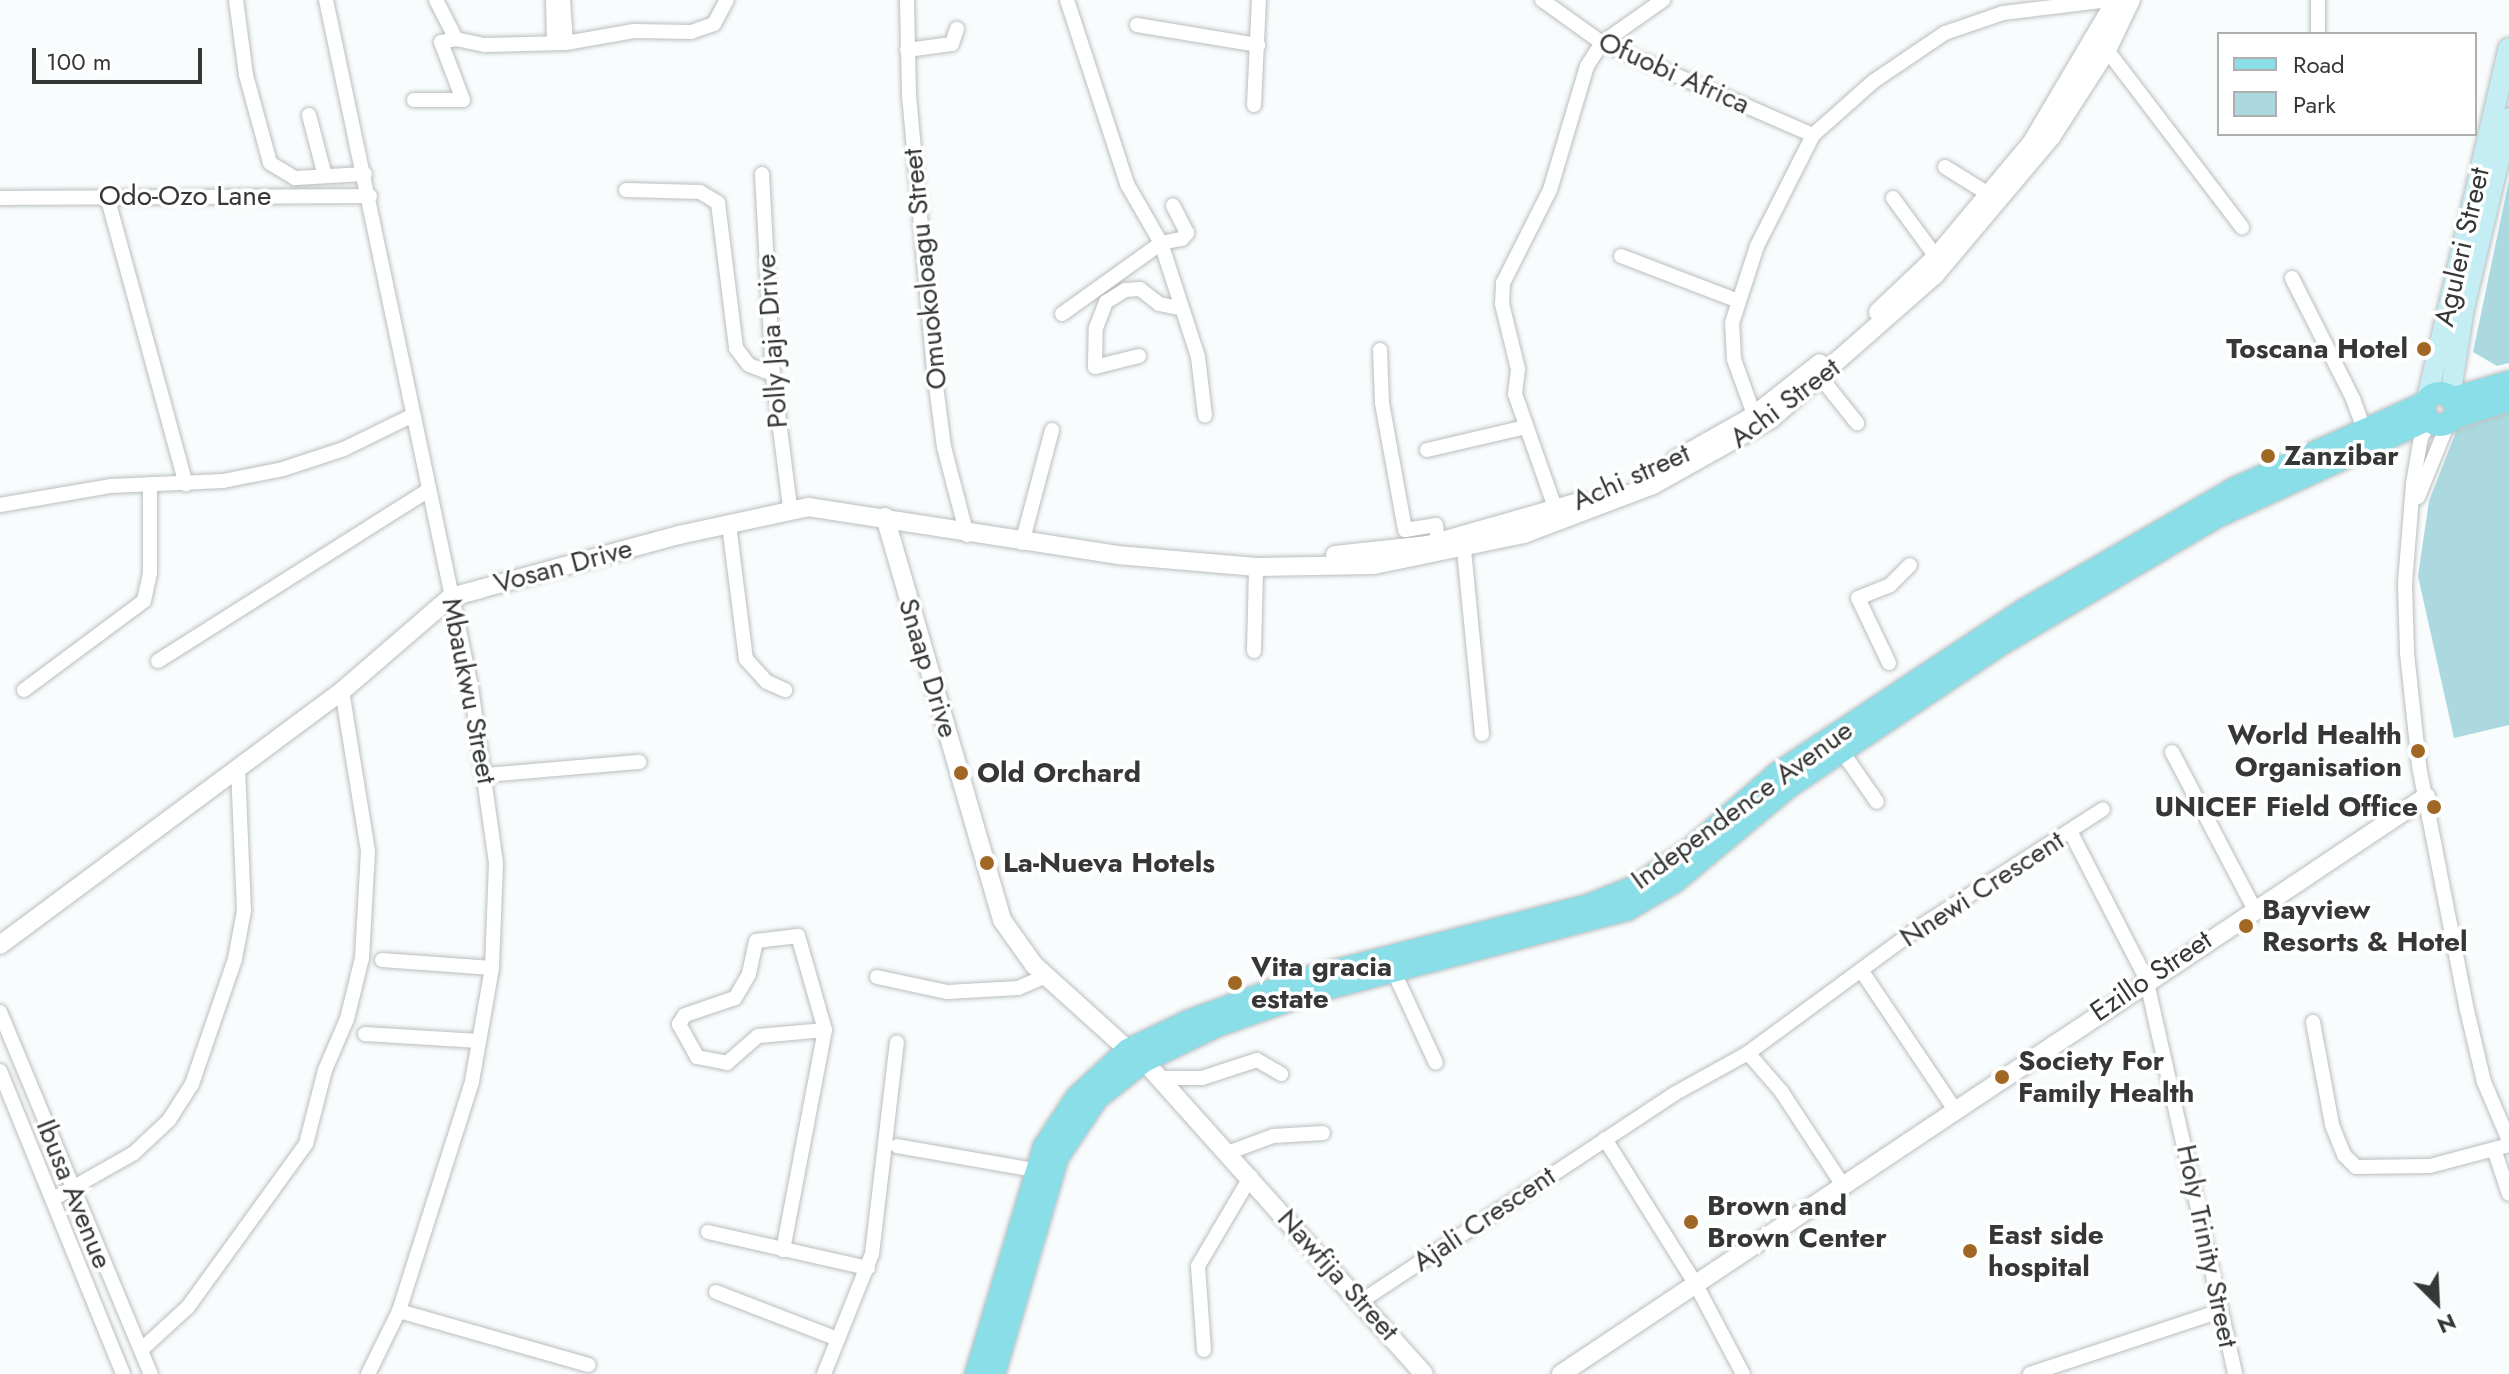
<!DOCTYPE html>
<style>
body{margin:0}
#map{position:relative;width:2509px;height:1374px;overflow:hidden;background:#f8fcfd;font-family:Jost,sans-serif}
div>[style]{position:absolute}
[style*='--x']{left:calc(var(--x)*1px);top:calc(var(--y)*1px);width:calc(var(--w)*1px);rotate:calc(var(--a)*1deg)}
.green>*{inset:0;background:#abd9df}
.roads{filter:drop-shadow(0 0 2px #babebf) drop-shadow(0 0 2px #babebf)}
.minor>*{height:14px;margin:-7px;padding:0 7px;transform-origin:7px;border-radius:7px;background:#fff}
.tertiary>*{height:18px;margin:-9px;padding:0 9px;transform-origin:9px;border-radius:9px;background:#fff}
.secondary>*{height:20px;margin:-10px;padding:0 10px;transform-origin:10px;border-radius:10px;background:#c4eef3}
.primary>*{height:22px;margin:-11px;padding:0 11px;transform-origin:11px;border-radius:11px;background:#89dee8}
.primary>.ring{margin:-11px;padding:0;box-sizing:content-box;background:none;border:22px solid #89dee8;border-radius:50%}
.dots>*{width:22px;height:22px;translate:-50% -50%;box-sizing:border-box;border:4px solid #fff;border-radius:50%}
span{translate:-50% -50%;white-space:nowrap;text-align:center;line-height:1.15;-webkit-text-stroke:7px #fff;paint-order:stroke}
.street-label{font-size:28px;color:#363838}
.poi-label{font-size:28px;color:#363838;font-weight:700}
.right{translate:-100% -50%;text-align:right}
.left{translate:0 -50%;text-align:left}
.legend{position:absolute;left:2217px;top:32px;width:260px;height:104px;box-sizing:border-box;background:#fff;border:2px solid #afafaf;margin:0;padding:10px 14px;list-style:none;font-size:24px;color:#363838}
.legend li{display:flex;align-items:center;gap:16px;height:40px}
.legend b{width:40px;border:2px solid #afafaf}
.north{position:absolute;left:2397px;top:1262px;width:80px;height:80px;-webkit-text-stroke:6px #fff;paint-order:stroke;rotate:156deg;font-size:22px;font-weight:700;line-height:32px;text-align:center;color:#363838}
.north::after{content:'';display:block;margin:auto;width:28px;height:36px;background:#363838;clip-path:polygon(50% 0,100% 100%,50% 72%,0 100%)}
.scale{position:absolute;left:32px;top:48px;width:170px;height:36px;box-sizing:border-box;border:4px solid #363838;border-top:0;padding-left:10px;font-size:24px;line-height:28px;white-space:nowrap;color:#363838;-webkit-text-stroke:6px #fff;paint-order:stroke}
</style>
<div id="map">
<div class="green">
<div style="clip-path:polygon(2509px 180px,2509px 363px,2497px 366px,2473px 352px)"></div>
<div style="clip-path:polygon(2509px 412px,2509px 725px,2454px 738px,2418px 576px,2429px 501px,2457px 429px)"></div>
</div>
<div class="roads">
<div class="minor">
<div style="--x:236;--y:0;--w:76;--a:82.4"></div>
<div style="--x:246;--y:75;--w:91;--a:74.7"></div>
<div style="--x:270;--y:163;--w:29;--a:31"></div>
<div style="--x:295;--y:178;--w:70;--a:-3.3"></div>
<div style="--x:326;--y:0;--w:702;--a:78.08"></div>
<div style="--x:471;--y:687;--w:178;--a:81.9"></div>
<div style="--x:496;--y:863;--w:105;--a:92.2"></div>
<div style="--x:492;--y:968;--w:116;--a:100"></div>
<div style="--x:472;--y:1082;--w:240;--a:107.7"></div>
<div style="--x:399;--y:1311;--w:70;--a:116.2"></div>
<div style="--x:436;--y:0;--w:44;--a:62.9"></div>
<div style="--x:456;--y:39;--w:30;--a:12"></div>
<div style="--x:485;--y:45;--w:81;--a:-1.4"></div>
<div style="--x:566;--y:43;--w:69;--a:-10"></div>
<div style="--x:634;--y:31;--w:57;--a:1"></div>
<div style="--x:691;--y:32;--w:24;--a:-19"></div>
<div style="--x:714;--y:24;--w:27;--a:-62"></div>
<div style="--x:553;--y:0;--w:42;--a:88.6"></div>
<div style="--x:563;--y:0;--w:43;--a:86"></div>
<div style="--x:907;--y:0;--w:95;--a:88.8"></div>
<div style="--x:909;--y:95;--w:284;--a:84.8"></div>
<div style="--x:935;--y:378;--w:70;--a:82.6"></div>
<div style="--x:944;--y:447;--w:91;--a:75.4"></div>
<div style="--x:1067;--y:0;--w:194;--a:71.9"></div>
<div style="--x:1127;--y:184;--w:68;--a:60"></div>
<div style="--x:1161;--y:243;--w:120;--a:72"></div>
<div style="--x:1198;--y:357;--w:59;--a:83.2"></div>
<div style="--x:1542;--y:0;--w:74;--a:35.6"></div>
<div style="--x:1602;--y:43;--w:230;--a:23.6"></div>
<div style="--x:2318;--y:0;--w:34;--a:90"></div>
<div style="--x:1137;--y:25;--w:123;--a:9.4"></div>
<div style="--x:907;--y:50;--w:45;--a:-7.6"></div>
<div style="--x:952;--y:44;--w:16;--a:-72"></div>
<div style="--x:2107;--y:50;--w:223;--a:52.7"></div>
<div style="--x:414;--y:100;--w:49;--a:0"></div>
<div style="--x:463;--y:100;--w:62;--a:-110.8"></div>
<div style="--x:441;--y:42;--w:15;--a:-11"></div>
<div style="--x:1254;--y:105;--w:105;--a:-87.3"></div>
<div style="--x:309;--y:115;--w:63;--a:75.3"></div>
<div style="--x:1945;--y:167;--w:53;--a:31.9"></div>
<div style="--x:762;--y:174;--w:200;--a:86.9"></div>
<div style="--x:773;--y:374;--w:134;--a:82.7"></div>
<div style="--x:626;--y:190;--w:74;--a:1.5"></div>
<div style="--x:700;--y:192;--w:21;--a:31"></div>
<div style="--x:718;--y:203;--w:146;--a:82.9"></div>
<div style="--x:736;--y:348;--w:21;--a:53"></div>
<div style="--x:749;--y:365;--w:26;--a:21"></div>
<div style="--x:107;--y:196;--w:299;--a:74.7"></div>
<div style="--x:0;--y:198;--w:370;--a:-0.3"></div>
<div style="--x:1893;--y:198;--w:73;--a:53.9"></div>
<div style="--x:1621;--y:256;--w:125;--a:21"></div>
<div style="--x:2292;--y:278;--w:136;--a:63.2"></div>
<div style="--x:2353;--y:399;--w:40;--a:69.8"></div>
<div style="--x:1062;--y:314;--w:122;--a:-35.6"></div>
<div style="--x:1161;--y:243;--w:21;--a:-11"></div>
<div style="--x:1182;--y:239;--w:8;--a:-50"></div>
<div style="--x:1187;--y:233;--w:31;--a:-117"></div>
<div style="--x:1380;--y:350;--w:53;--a:87.8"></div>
<div style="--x:1382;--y:403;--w:129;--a:79.7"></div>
<div style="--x:1405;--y:530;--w:31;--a:-9"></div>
<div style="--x:1436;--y:525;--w:17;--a:83"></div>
<div style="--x:1139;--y:356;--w:45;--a:166"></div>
<div style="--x:1095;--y:367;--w:39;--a:-89"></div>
<div style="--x:1096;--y:328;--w:28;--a:-69"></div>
<div style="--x:1106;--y:302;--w:22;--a:-32"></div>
<div style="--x:1125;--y:290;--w:15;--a:-4"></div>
<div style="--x:1140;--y:289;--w:24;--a:38"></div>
<div style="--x:1159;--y:304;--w:21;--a:11"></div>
<div style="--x:1821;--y:378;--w:58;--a:51.3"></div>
<div style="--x:2430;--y:422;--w:17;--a:121"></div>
<div style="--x:2421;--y:437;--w:48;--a:99.7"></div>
<div style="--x:2413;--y:484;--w:100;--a:94.6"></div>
<div style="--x:2405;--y:584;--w:69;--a:88.3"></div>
<div style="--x:2407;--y:653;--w:114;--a:83.9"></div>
<div style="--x:2419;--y:766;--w:249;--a:78.9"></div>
<div style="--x:2467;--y:1010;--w:74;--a:76.7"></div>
<div style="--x:2484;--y:1082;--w:64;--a:67"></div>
<div style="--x:1757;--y:423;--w:68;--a:-109.8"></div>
<div style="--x:1734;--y:359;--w:36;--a:-93"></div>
<div style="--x:1732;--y:323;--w:81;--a:-72"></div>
<div style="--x:1757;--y:246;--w:124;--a:-63.2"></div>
<div style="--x:1813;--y:135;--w:81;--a:-41.5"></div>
<div style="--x:1874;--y:81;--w:86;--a:-34.1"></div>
<div style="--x:1945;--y:33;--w:61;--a:-19"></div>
<div style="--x:2003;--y:13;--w:109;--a:-6.9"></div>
<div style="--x:1427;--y:450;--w:102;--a:-13.1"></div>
<div style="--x:2418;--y:497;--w:80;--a:-67.9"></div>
<div style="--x:0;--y:505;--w:113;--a:-9.7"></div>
<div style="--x:111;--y:486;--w:112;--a:-2.6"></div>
<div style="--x:223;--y:481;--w:61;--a:-11.3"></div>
<div style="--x:283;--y:469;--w:64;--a:-18.2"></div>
<div style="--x:344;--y:449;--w:77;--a:-26.2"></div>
<div style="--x:1558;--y:516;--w:129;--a:-109.4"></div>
<div style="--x:1515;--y:394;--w:25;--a:-83"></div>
<div style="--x:1518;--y:369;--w:67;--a:-103.8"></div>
<div style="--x:1502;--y:304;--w:21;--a:-87"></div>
<div style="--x:1503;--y:283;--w:104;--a:-63.2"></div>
<div style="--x:1550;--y:190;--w:129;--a:-73.4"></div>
<div style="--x:1587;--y:66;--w:27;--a:-57"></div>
<div style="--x:1602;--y:43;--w:75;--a:-35.2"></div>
<div style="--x:729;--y:525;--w:135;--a:82.8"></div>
<div style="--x:746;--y:659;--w:31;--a:48"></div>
<div style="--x:767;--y:682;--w:20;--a:24"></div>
<div style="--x:1022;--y:543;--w:117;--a:-75.1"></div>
<div style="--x:1464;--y:550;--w:185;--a:84.4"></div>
<div style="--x:1254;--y:651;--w:84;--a:-88.6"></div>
<div style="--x:158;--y:661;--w:320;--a:-32.3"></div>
<div style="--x:1889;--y:663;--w:72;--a:-115.5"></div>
<div style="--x:1858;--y:598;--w:35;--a:-22"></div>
<div style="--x:1890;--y:585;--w:28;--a:-45"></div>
<div style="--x:24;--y:690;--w:149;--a:-36.6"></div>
<div style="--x:144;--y:601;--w:29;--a:-78"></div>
<div style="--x:150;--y:573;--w:89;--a:-90"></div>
<div style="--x:1841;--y:750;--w:63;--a:55.3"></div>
<div style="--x:2172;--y:752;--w:176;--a:62.3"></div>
<div style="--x:487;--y:775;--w:153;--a:-4.9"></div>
<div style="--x:2070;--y:831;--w:165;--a:62.7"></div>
<div style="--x:2146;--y:978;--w:406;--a:77.3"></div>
<div style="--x:382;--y:960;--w:110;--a:4.2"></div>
<div style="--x:1393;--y:970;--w:102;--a:65.2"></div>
<div style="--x:1861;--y:970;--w:169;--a:56.1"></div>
<div style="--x:877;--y:977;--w:72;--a:12.1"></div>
<div style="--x:947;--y:992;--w:71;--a:-3.2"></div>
<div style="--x:1018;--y:988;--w:30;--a:-23"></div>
<div style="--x:0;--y:1012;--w:392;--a:67.4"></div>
<div style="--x:2313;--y:1022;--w:105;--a:79.5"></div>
<div style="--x:2332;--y:1125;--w:32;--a:68"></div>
<div style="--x:2344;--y:1155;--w:17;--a:45"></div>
<div style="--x:2356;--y:1167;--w:74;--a:-0.8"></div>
<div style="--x:2430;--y:1166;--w:82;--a:-14.9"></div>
<div style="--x:365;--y:1034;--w:114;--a:3.5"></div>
<div style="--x:1748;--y:1053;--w:215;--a:-36.3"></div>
<div style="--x:1921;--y:926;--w:216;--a:-32.7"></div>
<div style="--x:0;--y:1071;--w:327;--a:67.9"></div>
<div style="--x:1160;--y:1078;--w:42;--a:0"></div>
<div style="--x:1202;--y:1078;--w:58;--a:-18.1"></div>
<div style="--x:1257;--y:1060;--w:28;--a:30"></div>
<div style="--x:1605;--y:1139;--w:170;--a:58"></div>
<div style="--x:1695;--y:1283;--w:103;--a:62.2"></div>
<div style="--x:897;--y:1146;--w:139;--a:9.9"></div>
<div style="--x:1230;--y:1152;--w:46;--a:-20.4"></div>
<div style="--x:1273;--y:1136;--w:50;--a:-3.4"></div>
<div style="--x:2495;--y:1152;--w:44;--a:71.6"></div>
<div style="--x:53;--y:1199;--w:93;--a:-29.6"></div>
<div style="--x:134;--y:1153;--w:48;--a:-43.3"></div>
<div style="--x:169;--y:1120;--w:43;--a:-57.4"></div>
<div style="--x:192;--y:1084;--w:132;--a:-71"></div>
<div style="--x:235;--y:959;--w:49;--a:-79.4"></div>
<div style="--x:244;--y:911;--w:143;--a:-92.4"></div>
<div style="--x:708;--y:1232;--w:164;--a:12.7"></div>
<div style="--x:783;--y:1250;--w:224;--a:-79.2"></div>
<div style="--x:825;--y:1030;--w:98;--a:-106"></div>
<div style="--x:798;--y:936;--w:42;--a:173.2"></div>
<div style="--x:756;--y:941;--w:34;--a:102"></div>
<div style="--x:749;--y:974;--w:28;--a:120"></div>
<div style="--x:735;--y:998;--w:53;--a:161.2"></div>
<div style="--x:685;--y:1015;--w:11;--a:124"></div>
<div style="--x:679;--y:1024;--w:38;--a:61"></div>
<div style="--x:697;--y:1057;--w:31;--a:11"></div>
<div style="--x:727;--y:1063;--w:41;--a:-41.1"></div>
<div style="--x:758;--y:1036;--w:67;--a:-5.1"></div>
<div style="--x:716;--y:1292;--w:131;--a:21.1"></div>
<div style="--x:1363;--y:1300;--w:373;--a:-33.5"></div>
<div style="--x:1674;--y:1094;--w:85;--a:-29"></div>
<div style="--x:1748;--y:1053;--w:50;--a:49"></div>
<div style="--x:1781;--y:1091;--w:111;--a:56.7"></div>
<div style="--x:399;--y:1311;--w:197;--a:15.9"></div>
<div style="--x:141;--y:1350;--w:64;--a:-42.5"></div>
<div style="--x:188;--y:1307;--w:201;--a:-54.1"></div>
<div style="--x:306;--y:1144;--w:76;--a:-75.6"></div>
<div style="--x:325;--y:1070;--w:56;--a:-66.7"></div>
<div style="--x:347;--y:1019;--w:63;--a:-76.2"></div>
<div style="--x:362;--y:958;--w:107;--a:-86.8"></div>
<div style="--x:368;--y:851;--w:162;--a:-99.2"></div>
<div style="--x:1204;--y:1350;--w:84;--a:-94.1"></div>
<div style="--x:1198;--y:1266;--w:104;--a:-59.5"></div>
<div style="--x:824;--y:1374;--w:129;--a:-68.2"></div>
<div style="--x:872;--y:1254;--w:213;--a:-83.3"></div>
<div style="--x:2030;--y:1374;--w:200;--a:-18.3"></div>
</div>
<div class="tertiary">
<div style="--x:1878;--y:312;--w:80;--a:-43.5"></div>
<div style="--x:1936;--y:257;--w:150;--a:-50.1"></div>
<div style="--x:2032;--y:142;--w:165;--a:-59.4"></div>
<div style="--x:1675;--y:460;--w:90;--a:-29.4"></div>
<div style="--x:1753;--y:416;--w:85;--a:-38.3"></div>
<div style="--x:885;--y:517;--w:420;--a:73.8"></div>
<div style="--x:1002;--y:920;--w:55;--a:54.6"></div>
<div style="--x:1034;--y:965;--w:127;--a:42.1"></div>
<div style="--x:1335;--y:555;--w:94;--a:-6.1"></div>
<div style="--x:1428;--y:545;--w:160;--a:-15.9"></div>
<div style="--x:0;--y:945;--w:426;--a:-36.6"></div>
<div style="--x:342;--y:691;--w:144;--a:-40.8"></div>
<div style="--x:451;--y:597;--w:30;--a:-15"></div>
<div style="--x:480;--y:589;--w:206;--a:-15.2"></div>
<div style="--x:679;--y:535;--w:132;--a:-12.2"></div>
<div style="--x:808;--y:507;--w:313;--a:8.8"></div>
<div style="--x:1117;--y:555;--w:140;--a:4.9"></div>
<div style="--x:1256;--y:567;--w:118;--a:-1"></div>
<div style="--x:1374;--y:565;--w:153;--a:-11.7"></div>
<div style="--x:1524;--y:534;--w:138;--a:-20.8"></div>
<div style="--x:1653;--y:485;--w:135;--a:-29.2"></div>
<div style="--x:1771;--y:419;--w:217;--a:-41.3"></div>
<div style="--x:1934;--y:276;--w:182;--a:-49.9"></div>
<div style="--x:2051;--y:137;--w:103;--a:-57.2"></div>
<div style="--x:2107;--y:50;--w:55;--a:-64.4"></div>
<div style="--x:1144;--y:1061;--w:420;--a:48.2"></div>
<div style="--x:1561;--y:1374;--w:1040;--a:-33.71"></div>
</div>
<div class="secondary">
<div style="--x:2450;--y:397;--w:90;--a:-81.1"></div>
<div style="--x:2464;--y:308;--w:195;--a:-76.7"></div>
<div style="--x:2427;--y:399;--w:360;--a:-76.9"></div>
</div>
<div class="primary">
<div class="ring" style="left:2424px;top:393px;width:10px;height:10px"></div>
<div style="--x:2451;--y:399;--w:60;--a:-16.3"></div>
<div style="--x:2453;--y:418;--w:59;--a:-17.8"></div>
<div style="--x:976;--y:1374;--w:237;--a:-73.3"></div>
<div style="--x:1044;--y:1147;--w:60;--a:-56.6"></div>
<div style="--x:1077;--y:1097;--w:69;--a:-42.7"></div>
<div style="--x:1128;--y:1050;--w:68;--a:-25.4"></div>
<div style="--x:1189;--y:1021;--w:122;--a:-20.1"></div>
<div style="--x:1304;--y:979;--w:292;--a:-14.5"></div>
<div style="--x:1587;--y:906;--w:54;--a:-21.8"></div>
<div style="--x:1637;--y:886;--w:67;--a:-34.6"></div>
<div style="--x:1692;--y:848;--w:114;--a:-41.1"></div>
<div style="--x:1778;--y:773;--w:297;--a:-33.5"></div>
<div style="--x:2026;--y:609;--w:242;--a:-30"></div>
<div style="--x:2236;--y:488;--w:207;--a:-24.2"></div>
<div style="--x:994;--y:1374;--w:225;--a:-73.7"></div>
<div style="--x:1057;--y:1158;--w:72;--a:-56.3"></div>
<div style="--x:1097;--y:1098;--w:60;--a:-38.2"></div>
<div style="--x:1144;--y:1061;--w:80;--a:-25.9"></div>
<div style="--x:1216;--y:1026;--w:99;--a:-19.5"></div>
<div style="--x:1309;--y:993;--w:328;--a:-14.7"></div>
<div style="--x:1626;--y:910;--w:56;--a:-30.3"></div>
<div style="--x:1674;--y:882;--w:148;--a:-39.8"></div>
<div style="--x:1788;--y:787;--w:257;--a:-33.9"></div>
<div style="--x:2001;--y:644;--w:247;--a:-30.6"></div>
<div style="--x:2214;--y:518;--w:234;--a:-24.7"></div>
</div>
</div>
<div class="dots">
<div style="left:2424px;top:349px;background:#a16825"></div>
<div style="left:2268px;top:456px;background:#a16825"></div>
<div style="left:2418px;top:751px;background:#a16825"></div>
<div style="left:961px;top:773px;background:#a16825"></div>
<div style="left:2434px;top:807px;background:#a16825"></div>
<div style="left:987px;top:863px;background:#a16825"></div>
<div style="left:2246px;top:926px;background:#a16825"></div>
<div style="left:1235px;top:983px;background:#a16825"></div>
<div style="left:2002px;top:1077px;background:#a16825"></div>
<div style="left:1691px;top:1222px;background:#a16825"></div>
<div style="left:1970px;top:1251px;background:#a16825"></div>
</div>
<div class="street-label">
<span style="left:1674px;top:73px;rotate:24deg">Ofuobi Africa</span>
<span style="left:185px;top:196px">Odo-Ozo Lane</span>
<span style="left:2462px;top:247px;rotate:-77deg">Aguleri Street</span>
<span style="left:925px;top:269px;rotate:-96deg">Omuokoloagu Street</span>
<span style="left:772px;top:341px;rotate:-94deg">Polly Jaja Drive</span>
<span style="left:1785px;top:403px;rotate:-37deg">Achi Street</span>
<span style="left:1631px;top:477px;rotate:-24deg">Achi street</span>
<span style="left:563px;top:566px;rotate:-15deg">Vosan Drive</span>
<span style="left:928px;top:668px;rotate:73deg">Snaap Drive</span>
<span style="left:469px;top:691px;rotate:79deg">Mbaukwu Street</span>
<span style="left:1742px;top:805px;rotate:-36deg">Independence Avenue</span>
<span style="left:1982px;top:889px;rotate:-33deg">Nnewi Crescent</span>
<span style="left:2151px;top:976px;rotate:-34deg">Ezillo Street</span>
<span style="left:74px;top:1194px;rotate:68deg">Ibusa Avenue</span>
<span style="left:1484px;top:1219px;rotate:-34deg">Ajali Crescent</span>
<span style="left:2207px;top:1246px;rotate:78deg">Holy Trinity Street</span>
<span style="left:1338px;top:1275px;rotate:48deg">Nawfija Street</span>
</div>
<div class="poi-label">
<span class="right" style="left:2408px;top:349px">Toscana Hotel</span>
<span class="left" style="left:2284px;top:456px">Zanzibar</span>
<span class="right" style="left:2402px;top:751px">World Health<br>Organisation</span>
<span class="left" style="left:977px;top:773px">Old Orchard</span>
<span class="right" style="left:2418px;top:807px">UNICEF Field Office</span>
<span class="left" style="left:1003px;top:863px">La-Nueva Hotels</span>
<span class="left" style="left:2262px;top:926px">Bayview<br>Resorts &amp; Hotel</span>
<span class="left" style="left:1251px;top:983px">Vita gracia<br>estate</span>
<span class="left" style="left:2018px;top:1077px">Society For<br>Family Health</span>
<span class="left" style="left:1707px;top:1222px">Brown and<br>Brown Center</span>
<span class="left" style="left:1988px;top:1251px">East side<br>hospital</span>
</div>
<ul class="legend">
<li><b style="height:10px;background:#89dee8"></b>Road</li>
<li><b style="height:22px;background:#abd9df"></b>Park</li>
</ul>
<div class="north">N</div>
<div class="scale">100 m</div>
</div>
